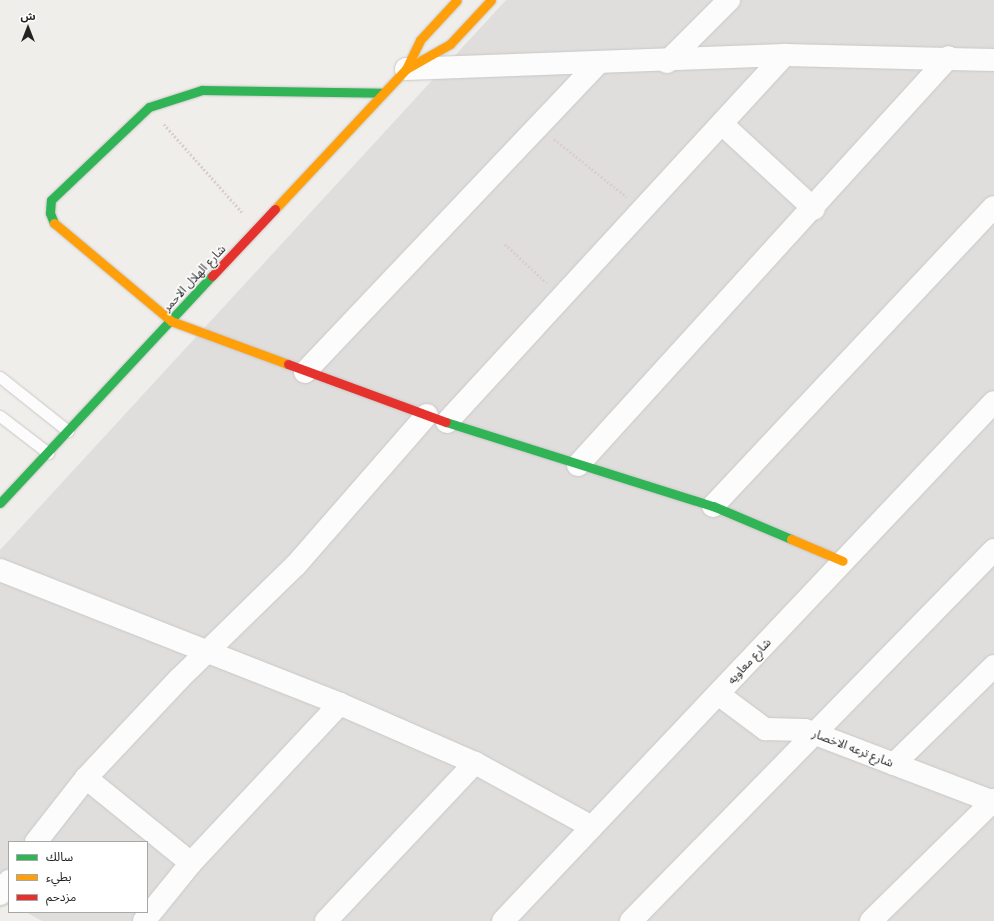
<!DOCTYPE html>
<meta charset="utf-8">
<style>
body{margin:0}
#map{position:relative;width:994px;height:921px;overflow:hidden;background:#f0eeeb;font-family:"Noto Sans","Noto Sans Arabic",sans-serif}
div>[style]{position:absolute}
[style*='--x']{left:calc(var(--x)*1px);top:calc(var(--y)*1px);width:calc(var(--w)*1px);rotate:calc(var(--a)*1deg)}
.residential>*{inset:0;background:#dfdedc}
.path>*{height:2.5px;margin-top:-1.25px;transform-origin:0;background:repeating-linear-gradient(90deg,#dccecd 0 2px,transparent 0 4px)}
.roads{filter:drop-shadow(0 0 1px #c9c8c7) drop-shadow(0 0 1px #c9c8c7)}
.lane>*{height:11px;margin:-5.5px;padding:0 5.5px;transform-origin:5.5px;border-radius:5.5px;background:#fdfcfc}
.street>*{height:22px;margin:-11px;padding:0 11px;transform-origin:11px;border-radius:11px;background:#fdfcfc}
.fast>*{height:9px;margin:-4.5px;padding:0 4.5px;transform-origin:4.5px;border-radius:4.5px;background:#30b455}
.slow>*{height:9px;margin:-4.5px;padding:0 4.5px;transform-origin:4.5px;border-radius:4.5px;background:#ff9f0a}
.jam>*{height:9px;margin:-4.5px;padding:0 4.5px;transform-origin:4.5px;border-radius:4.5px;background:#e5322d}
span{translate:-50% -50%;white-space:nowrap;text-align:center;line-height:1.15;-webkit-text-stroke:3px #fff;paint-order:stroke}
.street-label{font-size:12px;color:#222}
.legend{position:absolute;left:8px;top:841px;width:140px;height:72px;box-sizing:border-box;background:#fff;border:1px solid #a7a7a7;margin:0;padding:5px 7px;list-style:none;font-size:12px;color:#222}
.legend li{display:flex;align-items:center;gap:8px;height:20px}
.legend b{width:20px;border:1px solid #a7a7a7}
.north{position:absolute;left:8px;top:8px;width:40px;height:40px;-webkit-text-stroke:3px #fff;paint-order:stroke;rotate:0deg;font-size:11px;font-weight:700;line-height:16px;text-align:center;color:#222}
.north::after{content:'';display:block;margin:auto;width:14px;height:18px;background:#222;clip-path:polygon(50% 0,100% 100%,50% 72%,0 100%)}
</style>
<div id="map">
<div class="residential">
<div style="clip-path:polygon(506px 0,994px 0,994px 921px,42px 921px,26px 912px,147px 912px,147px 842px,9px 842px,9px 905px,0 908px,0 550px)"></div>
</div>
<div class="path">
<div style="--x:164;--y:124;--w:119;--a:48.4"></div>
<div style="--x:554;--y:139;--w:93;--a:38.5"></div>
<div style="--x:505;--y:244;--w:57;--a:42.9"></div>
</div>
<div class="roads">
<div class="lane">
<div style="--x:0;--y:377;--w:87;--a:38.5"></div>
<div style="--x:0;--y:416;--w:61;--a:37.6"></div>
</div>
<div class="street">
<div style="--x:667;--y:62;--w:88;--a:-45"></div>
<div style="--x:406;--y:69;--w:379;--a:-2.1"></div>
<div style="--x:785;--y:55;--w:209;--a:1.4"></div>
<div style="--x:722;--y:124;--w:125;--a:42.7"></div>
<div style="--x:305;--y:372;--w:424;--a:-46.5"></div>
<div style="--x:447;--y:422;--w:499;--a:-47.4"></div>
<div style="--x:578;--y:465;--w:551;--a:-47.72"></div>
<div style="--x:713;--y:506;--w:410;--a:-46.8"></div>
<div style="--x:0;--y:570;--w:365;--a:21.5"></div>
<div style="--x:340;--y:704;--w:147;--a:23.6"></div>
<div style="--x:475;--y:763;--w:133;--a:28.7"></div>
<div style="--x:718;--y:694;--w:59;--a:36.7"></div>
<div style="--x:765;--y:729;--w:40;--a:1.4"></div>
<div style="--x:805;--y:730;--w:202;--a:20.9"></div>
<div style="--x:894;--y:764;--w:140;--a:-44.4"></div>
<div style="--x:86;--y:778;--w:135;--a:39"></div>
<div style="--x:36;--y:842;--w:81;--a:-52"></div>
<div style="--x:86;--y:778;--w:136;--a:-46.8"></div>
<div style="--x:179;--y:679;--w:163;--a:-44.3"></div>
<div style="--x:296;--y:565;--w:199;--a:-48.9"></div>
<div style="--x:0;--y:894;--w:16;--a:-55"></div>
<div style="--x:144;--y:921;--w:75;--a:-51"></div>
<div style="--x:191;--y:863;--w:218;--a:-46.9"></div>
<div style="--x:326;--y:921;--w:217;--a:-46.7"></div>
<div style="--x:503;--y:921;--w:714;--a:-46.59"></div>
<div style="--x:631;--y:921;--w:519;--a:-45.62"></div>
<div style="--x:871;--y:921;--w:173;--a:-44.5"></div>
</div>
<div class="fast">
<div style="--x:54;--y:223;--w:11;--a:-112"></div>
<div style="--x:50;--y:213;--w:13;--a:-86"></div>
<div style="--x:51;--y:200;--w:135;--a:-43.5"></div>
<div style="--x:149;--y:107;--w:56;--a:-17.8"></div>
<div style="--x:202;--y:90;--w:181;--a:0.9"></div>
<div style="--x:446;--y:422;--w:280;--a:17.5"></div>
<div style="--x:713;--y:506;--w:85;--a:22.9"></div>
<div style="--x:0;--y:503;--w:311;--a:-47"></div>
</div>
<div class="slow">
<div style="--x:406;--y:69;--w:51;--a:-29.6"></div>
<div style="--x:450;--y:44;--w:60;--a:-47"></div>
<div style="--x:275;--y:209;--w:192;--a:-46.9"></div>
<div style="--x:406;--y:69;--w:32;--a:-64"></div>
<div style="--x:420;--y:40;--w:54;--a:-47.2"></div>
<div style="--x:54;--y:223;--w:153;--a:39.9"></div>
<div style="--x:171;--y:321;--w:125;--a:20.2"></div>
<div style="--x:791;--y:539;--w:56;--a:22.9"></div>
</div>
<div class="jam">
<div style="--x:212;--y:276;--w:92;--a:-46.8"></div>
<div style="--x:288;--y:364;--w:168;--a:20.2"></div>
</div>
</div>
<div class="street-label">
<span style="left:194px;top:278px;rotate:-47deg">شارع الهلال الاحمر</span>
<span style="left:749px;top:661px;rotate:-47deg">شارع معاويه</span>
<span style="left:853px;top:748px;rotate:21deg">شارع ترعه الاخصار</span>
</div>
<ul class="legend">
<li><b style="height:5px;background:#30b455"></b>سالك</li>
<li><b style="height:5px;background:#ff9f0a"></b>بطيء</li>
<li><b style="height:5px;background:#e5322d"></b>مزدحم</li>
</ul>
<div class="north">ش</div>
</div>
